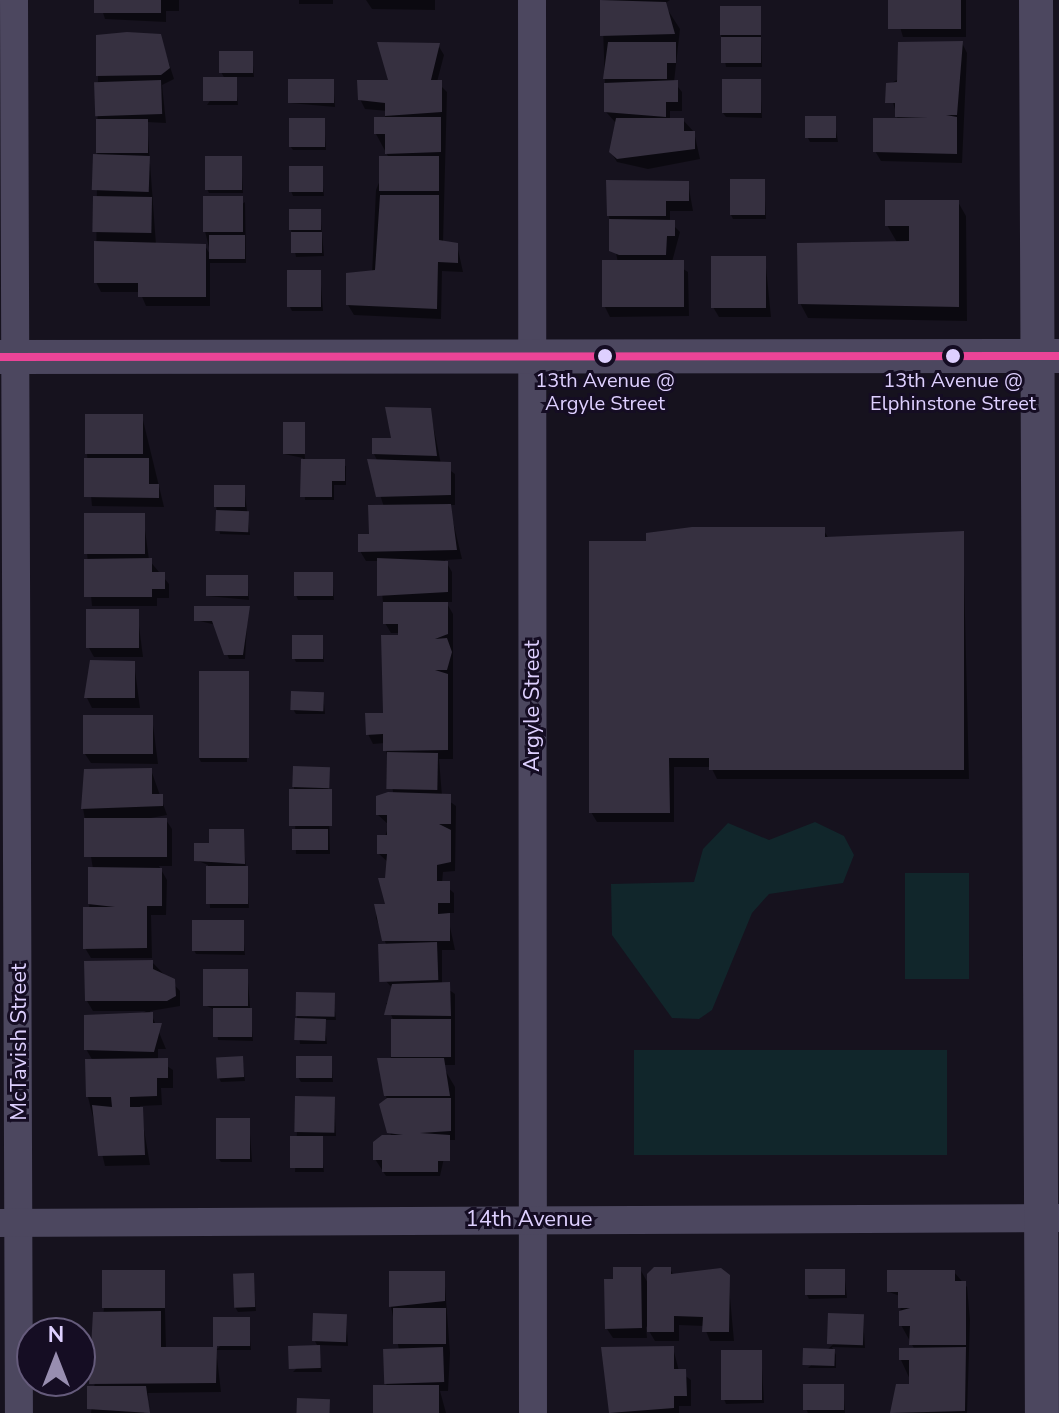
<!DOCTYPE html>
<style>
body{margin:0}
#map{position:relative;width:1059px;height:1413px;overflow:hidden;background:#16121e;font-family:"Nunito Sans",sans-serif}
div>[style]{position:absolute}
[style*='--x']{left:calc(var(--x)*1px);top:calc(var(--y)*1px);width:calc(var(--w)*1px);rotate:calc(var(--a)*1deg)}
.green>*{inset:0;background:#11262b;transform-origin:0 0}
.shadow>*{inset:0;background:#0007;transform-origin:0 0}
.building>*{inset:0;background:#363040;transform-origin:0 0}
.minor>*{height:28px;margin:-14px;padding:0 14px;transform-origin:14px;border-radius:14px;background:#4c475f}
.tertiary>*{height:34px;margin:-17px;padding:0 17px;transform-origin:17px;border-radius:17px;background:#4c475f}
.bus-1>*{height:8px;margin:-4px;padding:0 4px;transform-origin:4px;border-radius:4px;background:#eb4497}
.dots>*{width:22px;height:22px;translate:-50% -50%;box-sizing:border-box;border:4px solid #150d23;border-radius:50%}
span{translate:-50% -50%;white-space:nowrap;text-align:center;line-height:1.15;-webkit-text-stroke:6px #150d23;paint-order:stroke}
.bus-label{font-size:20px;color:#ded0ff}
.street-label{font-size:22px;color:#ded0ff}
.north{position:absolute;left:16px;top:1317px;width:80px;height:80px;box-sizing:border-box;background:#150d23;border:2px solid #655b7b;border-radius:50%;rotate:0deg;font-size:22px;font-weight:700;line-height:32px;text-align:center;color:#ded0ff}
.north::after{content:'';display:block;margin:auto;width:28px;height:36px;background:#988eb0;clip-path:polygon(50% 0,100% 100%,50% 72%,0 100%)}
</style>
<div id="map">
<div class="green">
<div style="clip-path:polygon(815px 822px,844px 836px,854px 855px,843px 883px,769px 894px,752px 913px,712px 1010px,699px 1019px,672px 1018px,612px 935px,611px 884px,694px 882px,703px 849px,728px 823px,769px 840px)"></div>
<div style="left:905px;top:873px;width:64px;height:106px"></div>
<div style="left:634px;top:1050px;width:313px;height:105px"></div>
</div>
<div class="shadow">
<div style="clip-path:polygon(99px 0,179px 0,179px 11px,166px 11px,166px 22px,105px 19px)"></div>
<div style="left:299px;top:0;width:34px;height:4px"></div>
<div style="clip-path:polygon(366px 0,435px 0,435px 10px,372px 9px)"></div>
<div style="clip-path:polygon(602px 0,670px 0,664px 4px,680px 29px,674px 82px,682px 92px,682px 111px,670px 111px,670px 120px,683px 120px,694px 132px,700px 159px,648px 169px,617px 162px,611px 152px,616px 123px,606px 112px)"></div>
<div style="clip-path:polygon(892px 0,966px 0,966px 37px,903px 37px)"></div>
<div style="clip-path:polygon(760px 8px,762px 67px,726px 67px,721px 35px)"></div>
<div style="clip-path:polygon(160px 36px,174px 79px,162px 85px,166px 123px,147px 122px,156px 245px,205px 246px,211px 256px,205px 231px,245px 202px,246px 263px,210px 263px,210px 306px,146px 306px,140px 292px,101px 292px,96px 282px,98px 76px)"></div>
<div style="clip-path:polygon(962px 43px,967px 53px,962px 163px,881px 161px,875px 151px,898px 120px,888px 85px)"></div>
<div style="clip-path:polygon(438px 45px,444px 55px,437px 82px,447px 92px,443px 243px,457px 245px,463px 272px,442px 271px,441px 319px,354px 315px,348px 305px,372px 275px,376px 190px,389px 158px,376px 134px,388px 111px,365px 109px,360px 99px)"></div>
<div style="clip-path:polygon(252px 53px,254px 77px,235px 77px,238px 105px,207px 105px,225px 79px,221px 72px)"></div>
<div style="clip-path:polygon(333px 81px,335px 107px,290px 103px)"></div>
<div style="clip-path:polygon(760px 81px,762px 118px,726px 117px,723px 113px)"></div>
<div style="clip-path:polygon(834px 118px,838px 142px,810px 142px,808px 138px)"></div>
<div style="clip-path:polygon(324px 120px,326px 150px,293px 150px,290px 146px)"></div>
<div style="clip-path:polygon(241px 158px,243px 193px,209px 193px,207px 189px)"></div>
<div style="clip-path:polygon(321px 168px,324px 196px,293px 196px,291px 191px)"></div>
<div style="clip-path:polygon(764px 181px,766px 219px,733px 219px,731px 215px)"></div>
<div style="clip-path:polygon(688px 183px,693px 211px,670px 211px,670px 222px,680px 232px,672px 262px,688px 272px,689px 316px,610px 317px,605px 307px,618px 263px,609px 216px)"></div>
<div style="clip-path:polygon(958px 202px,966px 216px,967px 321px,808px 318px,800px 303px,898px 244px,887px 225px)"></div>
<div style="clip-path:polygon(320px 211px,324px 256px,296px 257px,291px 230px)"></div>
<div style="clip-path:polygon(765px 258px,771px 317px,719px 317px,713px 307px)"></div>
<div style="clip-path:polygon(320px 272px,323px 311px,292px 311px,290px 307px)"></div>
<div style="clip-path:polygon(430px 410px,441px 464px,455px 474px,455px 505px,449px 505px,462px 559px,445px 560px,452px 572px,452px 602px,446px 602px,453px 614px,453px 759px,439px 759px,442px 796px,456px 806px,455px 871px,443px 872px,442px 883px,454px 893px,454px 913px,447px 913px,455px 950px,442px 950px,442px 985px,455px 994px,455px 1065px,442px 1065px,455px 1087px,455px 1140px,448px 1140px,440px 1176px,386px 1176px,375px 1159px,391px 1137px,386px 1095px,395px 1024px,386px 1003px,395px 1003px,394px 990px,385px 980px,386px 944px,376px 918px,376px 906px,387px 906px,389px 863px,379px 854px,389px 825px,378px 815px,394px 798px,385px 743px,373px 744px,368px 734px,385px 715px,404px 633px,391px 633px,385px 623px,379px 561px,366px 561px,360px 551px,384px 507px,369px 461px,378px 462px,374px 454px)"></div>
<div style="clip-path:polygon(142px 416px,164px 507px,92px 506px,87px 454px)"></div>
<div style="clip-path:polygon(304px 424px,305px 461px,346px 466px,346px 485px,334px 485px,334px 500px,305px 500px,303px 458px,284px 454px)"></div>
<div style="clip-path:polygon(244px 487px,250px 535px,220px 534px,216px 506px)"></div>
<div style="clip-path:polygon(143px 515px,149px 560px,169px 584px,169px 598px,157px 598px,157px 606px,92px 606px,87px 553px)"></div>
<div style="clip-path:polygon(823px 529px,829px 539px,963px 533px,969px 779px,717px 779px,711px 767px,674px 767px,674px 822px,597px 822px,591px 812px,648px 543px)"></div>
<div style="clip-path:polygon(332px 574px,334px 600px,298px 600px,296px 595px)"></div>
<div style="clip-path:polygon(247px 577px,249px 600px,208px 596px)"></div>
<div style="clip-path:polygon(248px 608px,245px 659px,229px 659px,216px 625px,196px 620px)"></div>
<div style="clip-path:polygon(137px 611px,143px 657px,94px 657px,89px 648px)"></div>
<div style="clip-path:polygon(321px 637px,324px 662px,296px 662px,294px 658px)"></div>
<div style="clip-path:polygon(134px 663px,140px 708px,92px 708px,87px 698px)"></div>
<div style="clip-path:polygon(247px 673px,247px 762px,201px 762px,199px 758px)"></div>
<div style="clip-path:polygon(323px 694px,325px 714px,296px 714px,293px 709px)"></div>
<div style="clip-path:polygon(152px 717px,158px 764px,91px 763px,85px 754px)"></div>
<div style="clip-path:polygon(328px 769px,330px 854px,296px 854px,294px 787px)"></div>
<div style="clip-path:polygon(151px 770px,167px 815px,140px 820px,166px 820px,172px 829px,172px 866px,159px 866px,167px 880px,166px 915px,151px 915px,152px 958px,91px 958px,85px 948px,93px 869px,83px 808px)"></div>
<div style="clip-path:polygon(243px 831px,249px 908px,210px 908px,208px 865px,196px 860px)"></div>
<div style="clip-path:polygon(242px 922px,245px 955px,196px 954px,194px 950px)"></div>
<div style="clip-path:polygon(152px 962px,180px 991px,180px 1006px,150px 1011px,166px 1049px,158px 1049px,158px 1060px,173px 1070px,173px 1088px,161px 1088px,162px 1105px,140px 1106px,150px 1165px,105px 1166px,88px 1097px,93px 1061px,86px 1049px,146px 1011px,93px 1011px,87px 1001px)"></div>
<div style="clip-path:polygon(247px 971px,253px 1041px,218px 1040px,215px 1010px,205px 1005px)"></div>
<div style="clip-path:polygon(333px 994px,336px 1020px,324px 1020px,327px 1044px,300px 1044px,297px 1016px)"></div>
<div style="clip-path:polygon(242px 1058px,245px 1081px,221px 1082px,219px 1078px)"></div>
<div style="clip-path:polygon(331px 1058px,333px 1082px,301px 1082px,298px 1077px)"></div>
<div style="clip-path:polygon(334px 1099px,336px 1136px,320px 1136px,324px 1172px,295px 1172px,297px 1131px)"></div>
<div style="clip-path:polygon(249px 1120px,252px 1162px,221px 1162px,218px 1158px)"></div>
<div style="clip-path:polygon(640px 1269px,649px 1285px,670px 1269px,674px 1276px,728px 1276px,734px 1341px,710px 1341px,704px 1326px,679px 1325px,679px 1341px,655px 1341px,646px 1326px,647px 1338px,613px 1338px,607px 1329px,615px 1281px)"></div>
<div style="clip-path:polygon(844px 1271px,847px 1298px,809px 1299px,807px 1295px)"></div>
<div style="clip-path:polygon(164px 1272px,166px 1349px,217px 1349px,248px 1319px,251px 1350px,216px 1350px,221px 1392px,148px 1393px,151px 1413px,148px 1395px,144px 1413px,91px 1413px,104px 1308px)"></div>
<div style="clip-path:polygon(954px 1272px,967px 1287px,970px 1320px,967px 1413px,894px 1413px,913px 1386px,901px 1360px,915px 1350px,901px 1325px,900px 1296px,889px 1292px)"></div>
<div style="clip-path:polygon(444px 1273px,450px 1353px,448px 1391px,440px 1391px,446px 1413px,376px 1413px,399px 1350px,391px 1306px)"></div>
<div style="clip-path:polygon(253px 1275px,256px 1311px,238px 1312px,235px 1307px)"></div>
<div style="clip-path:polygon(346px 1316px,348px 1346px,318px 1345px,322px 1372px,293px 1372px,318px 1347px,315px 1341px)"></div>
<div style="clip-path:polygon(863px 1316px,865px 1348px,832px 1347px,836px 1355px,836px 1368px,808px 1368px)"></div>
<div style="clip-path:polygon(673px 1348px,679px 1371px,691px 1380px,691px 1406px,679px 1406px,679px 1413px,611px 1413px,603px 1349px)"></div>
<div style="clip-path:polygon(761px 1352px,764px 1403px,726px 1404px,724px 1399px)"></div>
<div style="clip-path:polygon(843px 1386px,845px 1413px,808px 1413px,806px 1409px)"></div>
</div>
<div class="building">
<div style="left:94px;top:0;width:67px;height:13px"></div>
<div style="clip-path:polygon(600px 0,666px 2px,675px 34px,600px 36px)"></div>
<div style="left:888px;top:0;width:73px;height:29px"></div>
<div style="left:720px;top:6px;width:41px;height:29px"></div>
<div style="clip-path:polygon(127px 32px,161px 34px,170px 68px,161px 75px,96px 76px,96px 35px)"></div>
<div style="left:721px;top:37px;width:40px;height:26px"></div>
<div style="clip-path:polygon(963px 41px,957px 115px,946px 115px,957px 117px,957px 154px,873px 152px,873px 118px,928px 118px,895px 117px,895px 103px,885px 103px,886px 83px,897px 82px,898px 42px)"></div>
<div style="clip-path:polygon(377px 42px,440px 43px,431px 80px,442px 80px,442px 112px,385px 116px,385px 103px,358px 100px,357px 80px,388px 80px)"></div>
<div style="clip-path:polygon(608px 42px,676px 42px,676px 63px,667px 63px,667px 79px,603px 79px)"></div>
<div style="left:219px;top:51px;width:34px;height:22px"></div>
<div style="left:203px;top:77px;width:34px;height:24px"></div>
<div style="left:288px;top:79px;width:46px;height:24px"></div>
<div style="left:722px;top:79px;width:39px;height:34px"></div>
<div style="left:161px;top:80px;width:34px;height:67px;rotate:88deg"></div>
<div style="clip-path:polygon(678px 80px,678px 102px,666px 102px,666px 117px,604px 112px,604px 83px)"></div>
<div style="left:836px;top:116px;width:22px;height:31px;rotate:90deg"></div>
<div style="clip-path:polygon(374px 117px,441px 117px,441px 152px,385px 154px,385px 134px,374px 134px)"></div>
<div style="left:289px;top:118px;width:36px;height:29px"></div>
<div style="clip-path:polygon(616px 118px,684px 118px,684px 131px,695px 131px,695px 149px,617px 159px,609px 152px)"></div>
<div style="left:96px;top:119px;width:52px;height:34px"></div>
<div style="left:93px;top:154px;width:57px;height:36px;rotate:2deg"></div>
<div style="left:205px;top:156px;width:37px;height:34px"></div>
<div style="left:379px;top:156px;width:60px;height:35px"></div>
<div style="left:289px;top:166px;width:34px;height:26px"></div>
<div style="left:730px;top:179px;width:35px;height:36px"></div>
<div style="clip-path:polygon(606px 180px,689px 181px,689px 201px,666px 201px,666px 216px,607px 216px)"></div>
<div style="clip-path:polygon(380px 195px,439px 195px,439px 240px,458px 243px,458px 263px,438px 262px,437px 309px,346px 305px,346px 273px,375px 270px)"></div>
<div style="left:93px;top:196px;width:59px;height:36px;rotate:1deg"></div>
<div style="left:203px;top:196px;width:40px;height:36px"></div>
<div style="clip-path:polygon(885px 200px,959px 200px,959px 307px,798px 304px,797px 243px,909px 241px,909px 226px,885px 226px)"></div>
<div style="left:289px;top:209px;width:32px;height:21px"></div>
<div style="clip-path:polygon(609px 219px,675px 220px,675px 236px,667px 236px,666px 255px,619px 255px,609px 251px)"></div>
<div style="left:291px;top:232px;width:31px;height:21px"></div>
<div style="left:209px;top:235px;width:36px;height:24px"></div>
<div style="clip-path:polygon(94px 241px,206px 244px,206px 297px,138px 297px,138px 283px,94px 283px)"></div>
<div style="left:766px;top:256px;width:52px;height:55px;rotate:90deg"></div>
<div style="left:684px;top:260px;width:47px;height:82px;rotate:90deg"></div>
<div style="left:321px;top:270px;width:37px;height:34px;rotate:90deg"></div>
<div style="clip-path:polygon(385px 407px,431px 408px,437px 456px,372px 454px,372px 438px,391px 438px)"></div>
<div style="left:85px;top:414px;width:58px;height:40px"></div>
<div style="left:283px;top:422px;width:22px;height:32px"></div>
<div style="clip-path:polygon(84px 458px,149px 458px,149px 484px,159px 484px,159px 498px,84px 497px)"></div>
<div style="clip-path:polygon(301px 459px,345px 459px,345px 481px,332px 481px,332px 497px,300px 497px)"></div>
<div style="clip-path:polygon(367px 459px,451px 462px,451px 495px,376px 497px)"></div>
<div style="left:214px;top:485px;width:31px;height:22px"></div>
<div style="clip-path:polygon(451px 504px,457px 550px,358px 552px,358px 534px,369px 534px,368px 505px)"></div>
<div style="left:216px;top:510px;width:33px;height:21px;rotate:2deg"></div>
<div style="left:84px;top:513px;width:61px;height:41px"></div>
<div style="clip-path:polygon(692px 527px,825px 527px,825px 537px,964px 531px,964px 770px,709px 770px,709px 758px,669px 758px,670px 813px,589px 813px,589px 541px,646px 541px,646px 533px)"></div>
<div style="clip-path:polygon(152px 558px,152px 572px,165px 572px,165px 589px,152px 589px,152px 597px,84px 597px,84px 559px)"></div>
<div style="clip-path:polygon(377px 558px,448px 561px,448px 592px,377px 596px)"></div>
<div style="left:294px;top:572px;width:39px;height:24px"></div>
<div style="left:206px;top:575px;width:42px;height:21px"></div>
<div style="clip-path:polygon(383px 602px,448px 602px,448px 634px,435px 639px,447px 638px,452px 652px,447px 670px,435px 670px,448px 674px,448px 750px,383px 751px,383px 734px,366px 735px,365px 713px,383px 713px,381px 635px,398px 635px,398px 624px,383px 624px)"></div>
<div style="clip-path:polygon(194px 606px,250px 606px,243px 655px,224px 655px,212px 621px,194px 621px)"></div>
<div style="left:86px;top:609px;width:53px;height:39px"></div>
<div style="left:292px;top:635px;width:31px;height:24px"></div>
<div style="clip-path:polygon(90px 660px,135px 661px,135px 698px,84px 698px)"></div>
<div style="left:199px;top:671px;width:50px;height:87px"></div>
<div style="left:291px;top:691px;width:33px;height:19px;rotate:2deg"></div>
<div style="left:83px;top:715px;width:70px;height:39px"></div>
<div style="left:387px;top:752px;width:51px;height:37px;rotate:1deg"></div>
<div style="left:293px;top:766px;width:37px;height:21px;rotate:2deg"></div>
<div style="clip-path:polygon(152px 768px,152px 794px,163px 794px,163px 806px,81px 809px,84px 769px)"></div>
<div style="left:332px;top:789px;width:37px;height:43px;rotate:90deg"></div>
<div style="clip-path:polygon(388px 792px,451px 794px,451px 824px,439px 824px,451px 830px,451px 862px,437px 865px,437px 881px,450px 881px,450px 903px,438px 903px,438px 914px,450px 913px,450px 941px,382px 941px,374px 904px,385px 904px,378px 878px,385px 878px,387px 854px,377px 854px,377px 835px,387px 835px,387px 815px,376px 815px,376px 796px)"></div>
<div style="left:167px;top:818px;width:39px;height:83px;rotate:90deg"></div>
<div style="clip-path:polygon(209px 829px,244px 829px,245px 864px,194px 861px,194px 843px,209px 843px)"></div>
<div style="left:292px;top:829px;width:36px;height:21px"></div>
<div style="left:206px;top:866px;width:42px;height:38px"></div>
<div style="clip-path:polygon(88px 867px,162px 868px,162px 906px,147px 906px,147px 948px,83px 949px,83px 907px,115px 907px,88px 904px)"></div>
<div style="left:192px;top:920px;width:52px;height:31px"></div>
<div style="left:437px;top:942px;width:38px;height:59px;rotate:88deg"></div>
<div style="clip-path:polygon(153px 960px,153px 969px,175px 979px,176px 996px,167px 1001px,85px 1001px,84px 961px)"></div>
<div style="left:203px;top:969px;width:45px;height:37px"></div>
<div style="clip-path:polygon(450px 982px,451px 1016px,384px 1015px,392px 984px)"></div>
<div style="left:296px;top:992px;width:39px;height:24px;rotate:1deg"></div>
<div style="left:213px;top:1008px;width:39px;height:29px"></div>
<div style="clip-path:polygon(153px 1012px,153px 1023px,162px 1023px,154px 1052px,84px 1050px,84px 1015px)"></div>
<div style="left:295px;top:1018px;width:31px;height:22px;rotate:2deg"></div>
<div style="left:391px;top:1019px;width:60px;height:38px"></div>
<div style="left:243px;top:1056px;width:21px;height:27px;rotate:87deg"></div>
<div style="left:296px;top:1056px;width:36px;height:22px"></div>
<div style="clip-path:polygon(168px 1058px,168px 1078px,157px 1078px,157px 1096px,130px 1097px,130px 1107px,143px 1107px,145px 1155px,98px 1156px,92px 1105px,112px 1107px,111px 1097px,86px 1097px,85px 1059px)"></div>
<div style="clip-path:polygon(377px 1058px,444px 1058px,450px 1096px,384px 1096px)"></div>
<div style="left:295px;top:1096px;width:40px;height:36px;rotate:1deg"></div>
<div style="clip-path:polygon(387px 1098px,451px 1098px,451px 1131px,420px 1133px,450px 1135px,450px 1161px,438px 1161px,438px 1172px,382px 1172px,382px 1160px,373px 1160px,373px 1142px,382px 1135px,403px 1135px,387px 1133px,379px 1104px)"></div>
<div style="left:216px;top:1118px;width:34px;height:41px"></div>
<div style="left:290px;top:1136px;width:33px;height:32px"></div>
<div style="clip-path:polygon(613px 1267px,641px 1267px,642px 1328px,605px 1329px,604px 1279px,613px 1279px)"></div>
<div style="clip-path:polygon(654px 1267px,671px 1267px,671px 1274px,721px 1268px,730px 1275px,729px 1332px,702px 1332px,703px 1317px,674px 1316px,674px 1332px,647px 1332px,647px 1274px)"></div>
<div style="left:805px;top:1269px;width:40px;height:26px"></div>
<div style="left:102px;top:1270px;width:63px;height:38px"></div>
<div style="clip-path:polygon(887px 1270px,955px 1270px,955px 1281px,966px 1281px,966px 1345px,909px 1345px,910px 1326px,899px 1326px,899px 1311px,910px 1308px,898px 1308px,898px 1292px,887px 1292px)"></div>
<div style="clip-path:polygon(389px 1271px,445px 1271px,445px 1301px,389px 1307px)"></div>
<div style="left:254px;top:1273px;width:34px;height:21px;rotate:88deg"></div>
<div style="left:446px;top:1308px;width:36px;height:53px;rotate:90deg"></div>
<div style="clip-path:polygon(161px 1311px,161px 1347px,213px 1347px,213px 1317px,250px 1317px,250px 1346px,217px 1346px,216px 1383px,89px 1384px,93px 1312px)"></div>
<div style="left:313px;top:1313px;width:34px;height:28px;rotate:2deg"></div>
<div style="left:828px;top:1313px;width:36px;height:31px;rotate:2deg"></div>
<div style="left:320px;top:1345px;width:23px;height:32px;rotate:88deg"></div>
<div style="clip-path:polygon(674px 1346px,674px 1369px,686px 1369px,687px 1396px,674px 1396px,674px 1408px,609px 1413px,601px 1347px)"></div>
<div style="left:443px;top:1347px;width:35px;height:60px;rotate:88deg"></div>
<div style="clip-path:polygon(966px 1347px,965px 1411px,890px 1413px,896px 1384px,909px 1384px,909px 1360px,899px 1360px,899px 1348px)"></div>
<div style="left:803px;top:1348px;width:32px;height:17px;rotate:2deg"></div>
<div style="left:721px;top:1350px;width:41px;height:50px"></div>
<div style="left:803px;top:1384px;width:41px;height:26px"></div>
<div style="left:373px;top:1385px;width:66px;height:28px"></div>
<div style="clip-path:polygon(87px 1386px,146px 1386px,150px 1413px,87px 1409px)"></div>
<div style="left:297px;top:1398px;width:33px;height:15px;rotate:2deg"></div>
</div>
<div class="minor">
<div style="--x:14;--y:0;--w:1413;--a:89.8"></div>
<div style="--x:532;--y:0;--w:1413;--a:89.96"></div>
<div style="--x:0;--y:1223;--w:1059;--a:-0.27"></div>
</div>
<div class="tertiary">
<div style="--x:1036;--y:0;--w:1413;--a:89.76"></div>
<div style="--x:0;--y:357;--w:1059;--a:-0.05"></div>
</div>
<div class="bus-1">
<div style="--x:0;--y:357;--w:1059;--a:-0.05"></div>
</div>
<div class="dots">
<div style="left:605px;top:356px;background:#ded0ff"></div>
<div style="left:953px;top:356px;background:#ded0ff"></div>
</div>
<div class="bus-label">
<span style="left:605px;top:392px">13th Avenue @<br>Argyle Street</span>
<span style="left:953px;top:392px">13th Avenue @<br>Elphinstone Street</span>
</div>
<div class="street-label">
<span style="left:533px;top:706px;rotate:-90deg">Argyle Street</span>
<span style="left:20px;top:1042px;rotate:-90deg">McTavish Street</span>
<span style="left:529px;top:1220px">14th Avenue</span>
</div>
<div class="north">N</div>
</div>
